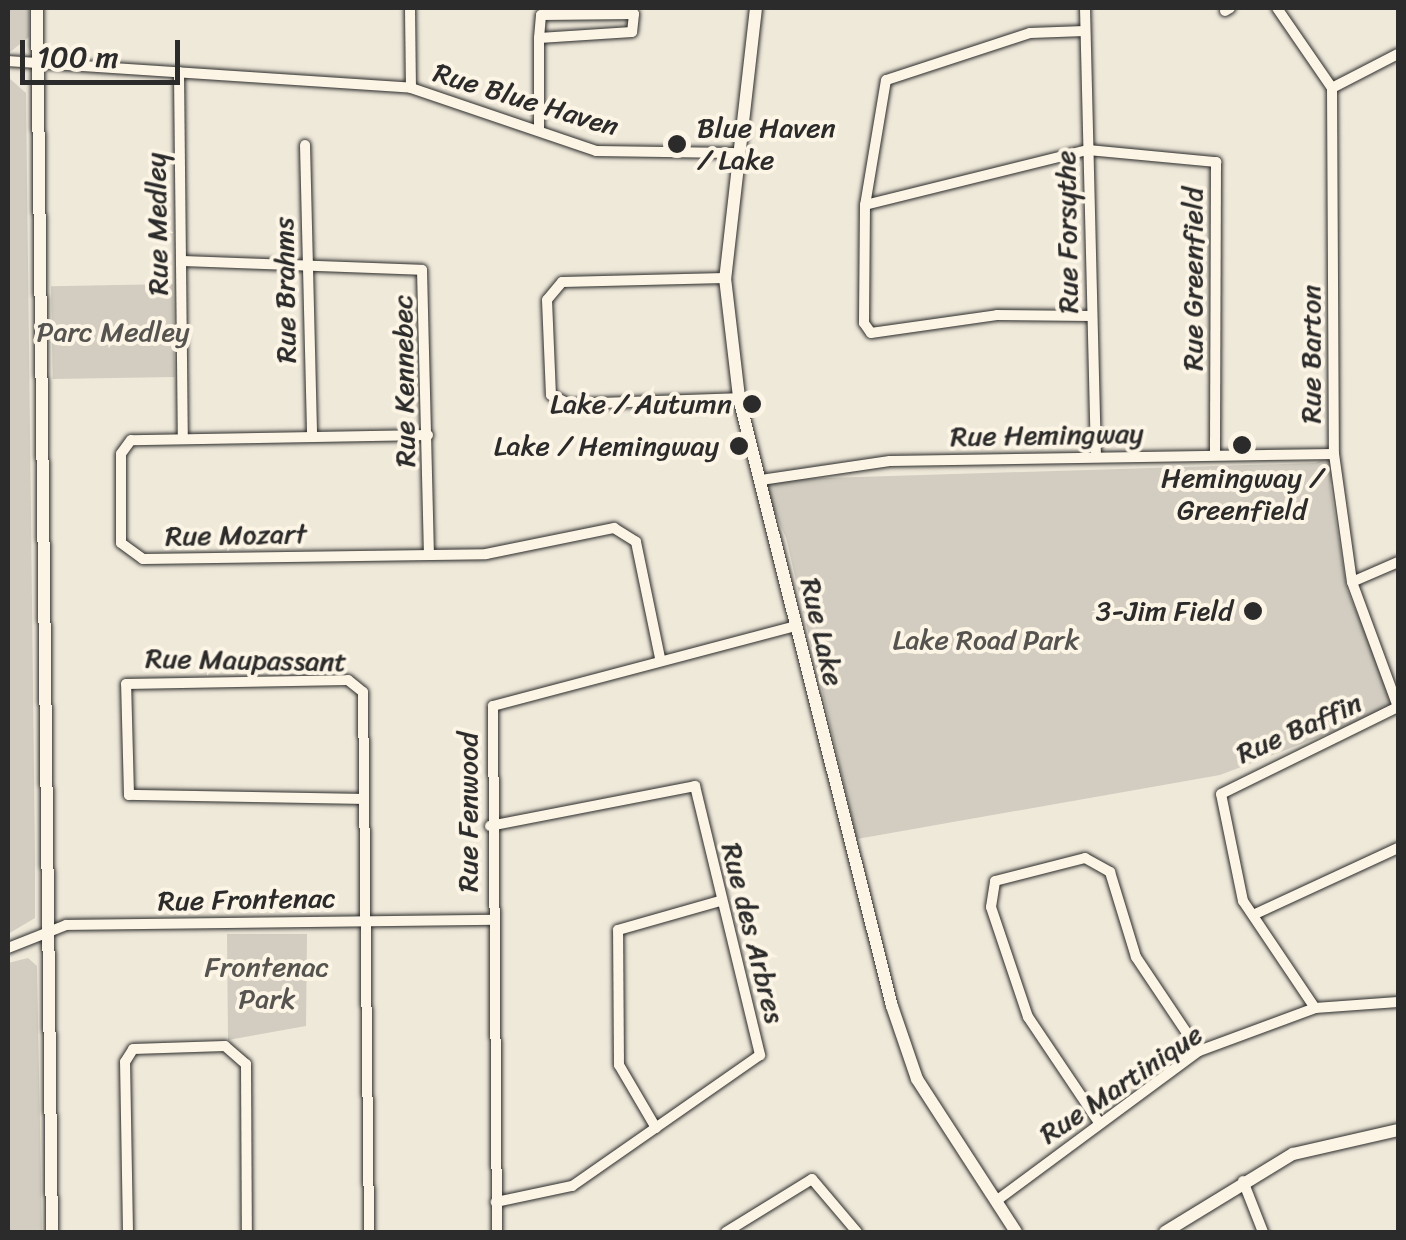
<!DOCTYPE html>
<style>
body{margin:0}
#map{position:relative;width:1406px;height:1240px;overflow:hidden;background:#efe9da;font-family:Sriracha,sans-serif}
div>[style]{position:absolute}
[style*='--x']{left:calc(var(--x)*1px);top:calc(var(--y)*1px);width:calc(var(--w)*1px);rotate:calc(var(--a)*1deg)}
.green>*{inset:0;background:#d2cdc0;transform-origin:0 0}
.roads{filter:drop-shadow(0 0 2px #2b2b2b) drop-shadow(0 0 2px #2b2b2b)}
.minor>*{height:10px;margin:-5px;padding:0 5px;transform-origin:5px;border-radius:5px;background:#fcf5e5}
.tertiary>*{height:12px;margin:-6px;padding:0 6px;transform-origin:6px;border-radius:6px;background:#fcf5e5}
.dots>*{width:28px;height:28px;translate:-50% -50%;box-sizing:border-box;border:5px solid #fcf5e5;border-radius:50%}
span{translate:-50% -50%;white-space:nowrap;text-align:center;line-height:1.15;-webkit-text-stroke:8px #fcf5e5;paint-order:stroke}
.street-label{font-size:28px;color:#2b2b2b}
.poi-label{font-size:28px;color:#2b2b2b}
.left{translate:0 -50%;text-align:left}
.right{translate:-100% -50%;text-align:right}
.park-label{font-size:28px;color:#555450}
.frame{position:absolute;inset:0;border:10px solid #2b2b2b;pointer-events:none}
.scale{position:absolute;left:20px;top:40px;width:160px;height:45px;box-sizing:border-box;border:5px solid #2b2b2b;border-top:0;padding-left:12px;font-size:30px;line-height:35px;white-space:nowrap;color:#2b2b2b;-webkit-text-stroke:8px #fcf5e5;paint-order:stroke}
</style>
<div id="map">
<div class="green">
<div style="clip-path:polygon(8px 8px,29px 8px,29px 37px,10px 52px)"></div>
<div style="clip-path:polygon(8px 77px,26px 93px,35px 858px,35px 918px,8px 934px)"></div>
<div style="left:173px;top:284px;width:93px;height:122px;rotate:89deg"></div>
<div style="clip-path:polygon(1334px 454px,1330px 485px,1347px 590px,1398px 707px,1220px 775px,857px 839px,786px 538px,761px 480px,1315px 463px)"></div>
<div style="clip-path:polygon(227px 934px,307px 934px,306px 1026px,228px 1040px)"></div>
<div style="clip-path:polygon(28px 958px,37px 966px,42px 1232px,8px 1232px,8px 963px)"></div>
</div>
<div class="roads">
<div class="minor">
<div style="--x:410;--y:8;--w:80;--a:89.3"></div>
<div style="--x:1085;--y:8;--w:448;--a:88.6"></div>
<div style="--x:1277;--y:8;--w:97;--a:55.5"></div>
<div style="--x:1332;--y:88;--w:366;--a:89.7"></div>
<div style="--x:1334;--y:454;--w:129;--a:82"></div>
<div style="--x:1352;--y:582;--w:133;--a:69.8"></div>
<div style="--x:1225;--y:11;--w:6;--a:-31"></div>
<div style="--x:1085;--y:31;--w:55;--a:177.9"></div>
<div style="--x:1030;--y:33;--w:151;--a:161.9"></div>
<div style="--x:886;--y:80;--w:127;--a:99.5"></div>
<div style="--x:865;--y:205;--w:118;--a:90.5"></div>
<div style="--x:864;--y:323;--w:12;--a:55"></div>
<div style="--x:871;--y:333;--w:127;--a:-8.1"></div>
<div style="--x:997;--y:315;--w:94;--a:0.6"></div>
<div style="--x:8;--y:61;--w:404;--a:3.8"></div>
<div style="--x:411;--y:88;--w:195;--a:18.8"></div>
<div style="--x:596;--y:151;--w:137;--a:0.8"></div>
<div style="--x:179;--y:72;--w:364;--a:89.4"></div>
<div style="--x:1332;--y:88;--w:74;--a:-27.3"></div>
<div style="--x:539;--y:128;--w:90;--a:-90"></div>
<div style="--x:539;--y:38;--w:23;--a:-85"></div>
<div style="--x:541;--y:15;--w:93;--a:-0.6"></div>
<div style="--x:634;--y:14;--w:18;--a:96"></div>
<div style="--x:632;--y:32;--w:93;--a:176.3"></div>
<div style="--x:305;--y:145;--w:289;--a:88.6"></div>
<div style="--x:865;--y:205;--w:230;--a:-13.9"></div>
<div style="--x:1088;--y:150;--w:129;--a:5.4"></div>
<div style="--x:1216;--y:162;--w:292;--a:90.2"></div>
<div style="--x:181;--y:261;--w:241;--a:2.1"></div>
<div style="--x:422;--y:270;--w:285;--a:88.6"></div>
<div style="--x:725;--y:278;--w:163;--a:178.6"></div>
<div style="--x:562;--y:282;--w:23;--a:130"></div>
<div style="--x:547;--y:300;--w:95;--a:87.6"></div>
<div style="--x:551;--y:395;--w:20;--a:27"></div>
<div style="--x:569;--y:404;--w:170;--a:-2"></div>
<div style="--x:428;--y:435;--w:297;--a:179"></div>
<div style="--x:131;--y:440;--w:17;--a:126"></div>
<div style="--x:121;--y:454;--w:89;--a:90"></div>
<div style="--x:121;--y:543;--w:27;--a:36"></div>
<div style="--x:143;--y:559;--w:343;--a:-0.8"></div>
<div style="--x:486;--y:554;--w:131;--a:-11.5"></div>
<div style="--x:614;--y:528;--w:26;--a:32"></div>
<div style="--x:636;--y:542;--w:118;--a:78.3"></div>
<div style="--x:761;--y:480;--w:130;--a:-8.4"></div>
<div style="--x:890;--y:461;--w:444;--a:-0.9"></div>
<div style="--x:1352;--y:582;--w:50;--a:-23.5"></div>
<div style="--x:362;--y:799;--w:233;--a:-179"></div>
<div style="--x:129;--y:795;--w:111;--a:-91.5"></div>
<div style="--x:126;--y:684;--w:222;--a:-1"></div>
<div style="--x:348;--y:680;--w:19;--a:39"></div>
<div style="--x:363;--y:692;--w:540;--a:89.36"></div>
<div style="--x:490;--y:826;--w:209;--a:-11"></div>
<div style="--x:695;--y:786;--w:277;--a:76.4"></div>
<div style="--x:760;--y:1055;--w:229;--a:145.1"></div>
<div style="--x:572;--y:1186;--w:78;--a:168.1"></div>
<div style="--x:1253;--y:915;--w:160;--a:-24.8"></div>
<div style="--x:8;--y:948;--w:62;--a:-21.6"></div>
<div style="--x:66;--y:925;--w:425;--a:-0.7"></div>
<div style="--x:1315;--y:1008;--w:129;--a:-123.9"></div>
<div style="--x:1243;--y:901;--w:109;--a:-101.6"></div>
<div style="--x:1221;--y:794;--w:197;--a:-26.2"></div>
<div style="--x:1098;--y:1121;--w:125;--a:-123.9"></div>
<div style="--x:1028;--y:1017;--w:116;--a:-108.6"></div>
<div style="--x:991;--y:907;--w:26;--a:-81"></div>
<div style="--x:995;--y:881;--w:93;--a:-14.3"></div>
<div style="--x:1085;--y:858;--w:29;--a:29"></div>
<div style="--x:1110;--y:872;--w:89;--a:73"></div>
<div style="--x:1136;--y:957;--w:113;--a:56.2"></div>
<div style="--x:656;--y:1128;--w:73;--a:-120.4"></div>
<div style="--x:619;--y:1065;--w:135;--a:-90.4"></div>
<div style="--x:618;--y:930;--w:106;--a:-15.9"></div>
<div style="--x:1243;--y:1181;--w:55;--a:68.6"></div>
<div style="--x:996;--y:1201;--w:252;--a:-36.5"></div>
<div style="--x:1199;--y:1051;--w:124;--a:-20.3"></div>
<div style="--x:1315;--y:1008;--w:83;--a:-4.1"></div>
<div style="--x:128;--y:1232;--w:170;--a:-91"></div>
<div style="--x:125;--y:1062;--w:15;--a:-58"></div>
<div style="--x:133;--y:1049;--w:92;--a:-1.9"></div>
<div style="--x:225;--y:1046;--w:28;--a:41"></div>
<div style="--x:246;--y:1064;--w:168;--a:89.7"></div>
<div style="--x:497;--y:1232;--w:526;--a:-90.44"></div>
<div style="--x:493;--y:706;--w:312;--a:-14.8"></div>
<div style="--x:726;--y:1232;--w:101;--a:-31.6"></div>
<div style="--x:812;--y:1179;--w:70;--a:49.7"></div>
</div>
<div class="tertiary">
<div style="--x:37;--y:8;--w:1224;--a:89.3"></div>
<div style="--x:756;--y:8;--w:272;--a:96.5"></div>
<div style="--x:725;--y:278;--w:121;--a:83.3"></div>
<div style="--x:739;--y:398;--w:627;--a:75.88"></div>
<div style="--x:892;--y:1006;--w:77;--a:71.1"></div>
<div style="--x:917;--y:1079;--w:182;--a:57.1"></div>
<div style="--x:1165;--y:1232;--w:150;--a:-31.4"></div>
<div style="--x:1293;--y:1154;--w:108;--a:-12.9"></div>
</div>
</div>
<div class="dots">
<div style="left:677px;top:144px;background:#2b2b2b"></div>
<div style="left:752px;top:404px;background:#2b2b2b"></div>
<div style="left:1242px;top:445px;background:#2b2b2b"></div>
<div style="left:739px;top:446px;background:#2b2b2b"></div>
<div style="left:1253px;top:611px;background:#2b2b2b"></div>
</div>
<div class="street-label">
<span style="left:526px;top:100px;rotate:17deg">Rue Blue Haven</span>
<span style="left:157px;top:224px;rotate:-91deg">Rue Medley</span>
<span style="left:1067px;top:232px;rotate:-91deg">Rue Forsythe</span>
<span style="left:1193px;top:279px;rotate:-90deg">Rue Greenfield</span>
<span style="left:285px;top:290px;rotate:-91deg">Rue Brahms</span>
<span style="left:1311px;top:354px;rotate:-90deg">Rue Barton</span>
<span style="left:404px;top:381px;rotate:-91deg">Rue Kennebec</span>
<span style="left:1047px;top:435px;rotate:-1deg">Rue Hemingway</span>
<span style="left:236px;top:535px;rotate:-1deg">Rue Mozart</span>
<span style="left:822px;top:632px;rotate:77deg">Rue Lake</span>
<span style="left:246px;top:660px;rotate:1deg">Rue Maupassant</span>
<span style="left:1299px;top:728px;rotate:-24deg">Rue Baffin</span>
<span style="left:468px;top:812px;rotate:-90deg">Rue Fenwood</span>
<span style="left:247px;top:900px;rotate:-1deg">Rue Frontenac</span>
<span style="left:753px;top:933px;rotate:76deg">Rue des Arbres</span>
<span style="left:1121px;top:1084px;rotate:-34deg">Rue Martinique</span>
</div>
<div class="poi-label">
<span class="left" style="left:697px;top:144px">Blue Haven<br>/ Lake</span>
<span class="right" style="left:732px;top:404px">Lake / Autumn</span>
<span class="right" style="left:719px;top:446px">Lake / Hemingway</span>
<span style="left:1242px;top:494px">Hemingway /<br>Greenfield</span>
<span class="right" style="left:1233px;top:611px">3-Jim Field</span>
</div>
<div class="park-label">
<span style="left:113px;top:332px">Parc Medley</span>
<span style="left:986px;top:640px">Lake Road Park</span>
<span style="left:267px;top:983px">Frontenac<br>Park</span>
</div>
<div class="frame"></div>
<div class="scale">100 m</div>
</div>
